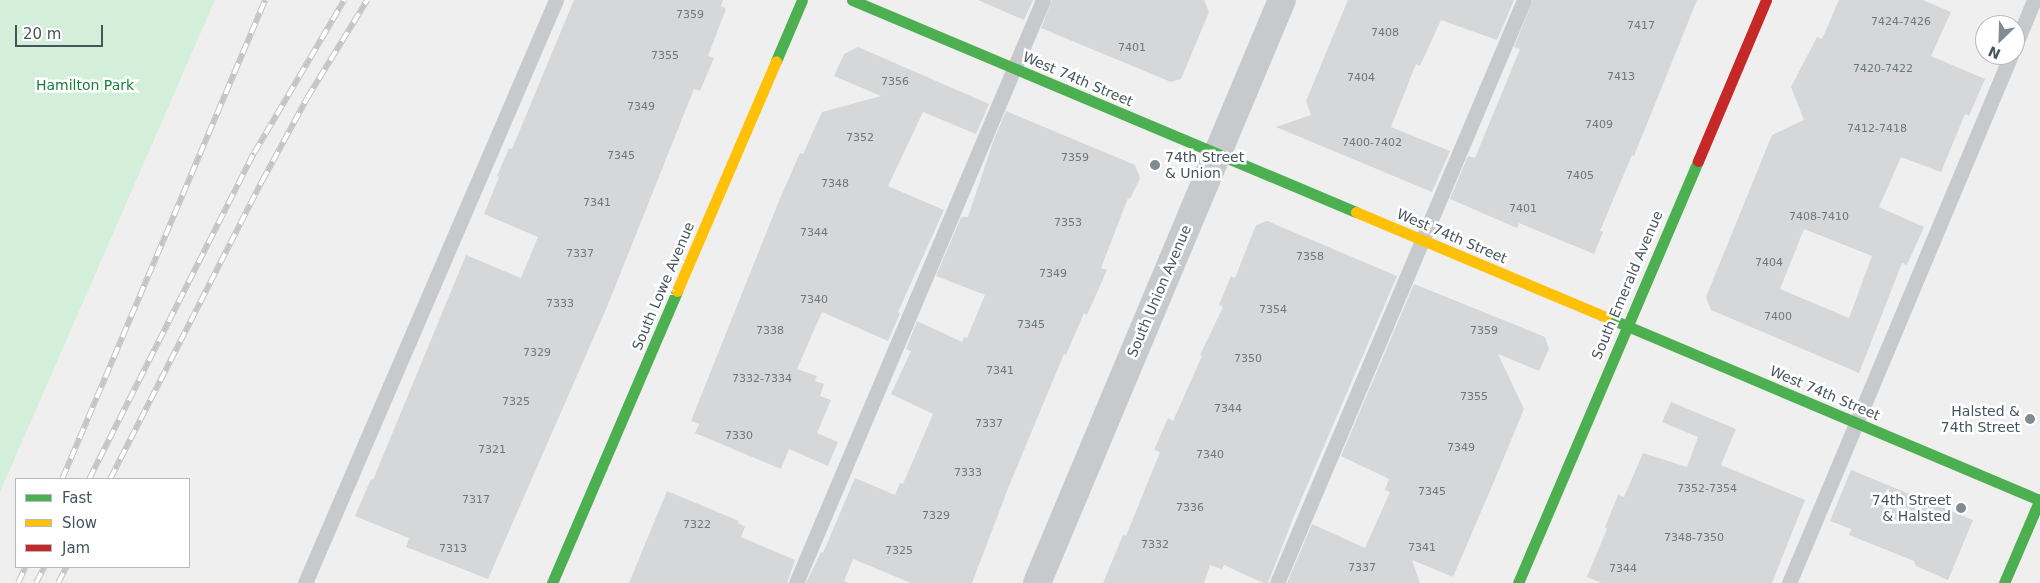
<!DOCTYPE html>
<style>
body{margin:0}
#map{position:relative;width:2040px;height:583px;overflow:hidden;background:#f0efef;font-family:"DejaVu Sans",sans-serif}
div>[style]{position:absolute}
[style*='--x']{left:calc(var(--x)*1px);top:calc(var(--y)*1px);width:calc(var(--w)*1px);rotate:calc(var(--a)*1deg)}
.green>*{inset:0;background:#d3efd9}
.building>*{inset:0;background:#d6d7d8}
.lane>*{height:15px;margin:-7.5px;padding:0 7.5px;transform-origin:7.5px;border-radius:7.5px;background:#c7cacc}
.street>*{height:28px;margin:-14px;padding:0 14px;transform-origin:14px;border-radius:14px;background:#c7cacc}
.fast>*{height:11px;margin:-5.5px;padding:0 5.5px;transform-origin:5.5px;border-radius:5.5px;background:#4caf50}
.slow>*{height:11px;margin:-5.5px;padding:0 5.5px;transform-origin:5.5px;border-radius:5.5px;background:#ffc107}
.jam>*{height:11px;margin:-5.5px;padding:0 5.5px;transform-origin:5.5px;border-radius:5.5px;background:#c62828}
.rail>*{height:5.5px;margin-top:-2.75px;transform-origin:0;background:repeating-linear-gradient(90deg,#fff 0 11px,#c3c5c6 0 22px);box-sizing:border-box;border-block:1px solid #c3c5c6}
.dots>*{width:14px;height:14px;translate:-50% -50%;box-sizing:border-box;border:2px solid #fff;border-radius:50%}
span{translate:-50% -50%;white-space:nowrap;text-align:center;line-height:1.15;-webkit-text-stroke:5px #fff;paint-order:stroke}
.number-label{font-size:11px;color:#6c777c}
.number-label span{-webkit-text-stroke-width:0}
.street-label{font-size:14px;color:#46555c}
.park-label{font-size:14px;color:#167f38}
.poi-label{font-size:14px;color:#46555c}
.left{translate:0 -50%;text-align:left}
.right{translate:-100% -50%;text-align:right}
.legend{position:absolute;left:15px;top:478px;width:175px;height:90px;box-sizing:border-box;background:#fff;border:1px solid #b5bbbe;margin:0;padding:6px 9px;list-style:none;font-size:15px;color:#46555c}
.legend li{display:flex;align-items:center;gap:10px;height:25px}
.legend b{width:25px;border:1px solid #b5bbbe}
.north{position:absolute;left:1975px;top:15px;width:50px;height:50px;box-sizing:border-box;background:#fff;border:1px solid #b5bbbe;border-radius:50%;rotate:204deg;font-size:14px;font-weight:700;line-height:20px;text-align:center;color:#46555c}
.north::after{content:'';display:block;margin:auto;width:18px;height:22px;background:#828b8f;clip-path:polygon(50% 0,100% 100%,50% 72%,0 100%)}
.scale{position:absolute;left:15px;top:25px;width:88px;height:22px;box-sizing:border-box;border:2px solid #46555c;border-top:0;padding-left:6px;font-size:15px;line-height:18px;white-space:nowrap;color:#46555c;-webkit-text-stroke:4px #fff;paint-order:stroke}
</style>
<div id="map">
<div class="green">
<div style="clip-path:polygon(0 0,215px 0,0 492px)"></div>
</div>
<div class="building">
<div style="clip-path:polygon(574px 0,723px 0,721px 6px,726px 9px,708px 56px,714px 58px,700px 91px,694px 89px,607px 307px,488px 579px,406px 547px,409px 538px,355px 516px,371px 479px,373px 480px,466px 255px,521px 278px,538px 237px,484px 214px,499px 177px,497px 176px,509px 148px,512px 149px)"></div>
<div style="clip-path:polygon(978px 0,1033px 0,1024px 20px)"></div>
<div style="clip-path:polygon(1052px 0,1204px 0,1209px 12px,1181px 79px,1171px 82px,1041px 28px)"></div>
<div style="clip-path:polygon(1348px 0,1514px 0,1497px 40px,1441px 20px,1420px 66px,1416px 64px,1391px 127px,1450px 151px,1432px 192px,1276px 127px,1311px 115px,1306px 101px)"></div>
<div style="clip-path:polygon(1533px 0,1697px 0,1634px 156px,1632px 155px,1600px 231px,1603px 232px,1594px 254px,1519px 223px,1517px 228px,1450px 199px,1467px 158px,1469px 156px,1475px 158px,1520px 49px,1514px 47px)"></div>
<div style="clip-path:polygon(evenodd,1839px 0,1923px 0,1951px 12px,1931px 56px,1985px 79px,1969px 116px,1965px 114px,1941px 172px,1901px 157px,1879px 207px,1924px 227px,1907px 265px,1902px 263px,1859px 373px,1711px 310px,1706px 297px,1772px 135px,1804px 120px,1791px 87px,1817px 37px,1822px 39px,1839px 0,1804px 229px,1872px 256px,1849px 318px,1780px 289px,1804px 229px)"></div>
<div style="clip-path:polygon(858px 47px,989px 104px,976px 134px,923px 112px,888px 186px,944px 210px,898px 312px,900px 313px,888px 341px,822px 312px,797px 369px,817px 376px,815px 381px,824px 384px,820px 396px,831px 400px,817px 433px,838px 442px,828px 466px,789px 449px,781px 469px,695px 433px,699px 424px,691px 421px,779px 201px,800px 153px,803px 154px,822px 112px,881px 96px,834px 76px,844px 54px)"></div>
<div style="clip-path:polygon(1006px 111px,1135px 165px,1140px 178px,1130px 199px,1128px 198px,1101px 268px,1107px 270px,1087px 315px,1084px 313px,1066px 355px,1064px 354px,1009px 486px,972px 583px,911px 583px,853px 559px,844px 581px,849px 583px,806px 583px,821px 552px,823px 553px,855px 478px,895px 495px,900px 483px,903px 484px,933px 414px,891px 394px,911px 351px,906px 349px,917px 321px,962px 342px,964px 337px,967px 338px,985px 295px,936px 276px,961px 217px,968px 217px,993px 142px)"></div>
<div style="clip-path:polygon(1267px 221px,1397px 276px,1294px 516px,1268px 583px,1263px 583px,1224px 565px,1222px 569px,1210px 565px,1204px 583px,1103px 583px,1123px 535px,1126px 536px,1160px 452px,1154px 450px,1168px 418px,1173px 421px,1202px 356px,1200px 355px,1223px 307px,1219px 305px,1231px 276px,1235px 278px,1256px 225px)"></div>
<div style="clip-path:polygon(1414px 284px,1545px 337px,1549px 349px,1539px 371px,1498px 354px,1524px 409px,1495px 479px,1453px 577px,1412px 560px,1420px 583px,1287px 583px,1312px 524px,1365px 548px,1390px 492px,1385px 490px,1389px 479px,1341px 456px)"></div>
<div style="clip-path:polygon(1671px 402px,1736px 429px,1721px 465px,1805px 500px,1772px 583px,1602px 583px,1587px 577px,1607px 529px,1605px 527px,1618px 495px,1624px 497px,1643px 453px,1687px 467px,1698px 437px,1662px 422px)"></div>
<div style="clip-path:polygon(1851px 470px,1973px 520px,1948px 580px,1916px 566px,1914px 561px,1849px 535px,1851px 529px,1830px 521px)"></div>
<div style="clip-path:polygon(667px 491px,739px 521px,738px 523px,745px 527px,741px 537px,795px 560px,787px 583px,629px 583px)"></div>
</div>
<div class="lane">
<div style="--x:2015;--y:46;--w:50;--a:-67.6"></div>
<div style="--x:305;--y:583;--w:635;--a:-66.71"></div>
<div style="--x:796;--y:583;--w:633;--a:-67.04"></div>
<div style="--x:1277;--y:583;--w:633;--a:-67.04"></div>
<div style="--x:1789;--y:583;--w:573;--a:-67.2"></div>
</div>
<div class="street">
<div style="--x:1037;--y:583;--w:632;--a:-67.21"></div>
</div>
<div class="fast">
<div style="--x:852;--y:0;--w:547;--a:22.81"></div>
<div style="--x:776;--y:61;--w:66;--a:-66.9"></div>
<div style="--x:1606;--y:317;--w:471;--a:22.9"></div>
<div style="--x:552;--y:583;--w:318;--a:-66.8"></div>
<div style="--x:1518;--y:583;--w:459;--a:-66.9"></div>
<div style="--x:2004;--y:583;--w:91;--a:-66.8"></div>
</div>
<div class="slow">
<div style="--x:1356;--y:212;--w:271;--a:22.8"></div>
<div style="--x:677;--y:291;--w:250;--a:-66.7"></div>
</div>
<div class="jam">
<div style="--x:1698;--y:161;--w:175;--a:-67.1"></div>
</div>
<div class="rail">
<div style="--x:62;--y:479;--w:520;--a:-67.03"></div>
<div style="--x:89;--y:479;--w:365;--a:-63.2"></div>
<div style="--x:254;--y:153;--w:178;--a:-59.5"></div>
<div style="--x:110;--y:479;--w:335;--a:-63"></div>
<div style="--x:262;--y:181;--w:94;--a:-61.5"></div>
<div style="--x:307;--y:98;--w:115;--a:-58.5"></div>
<div style="--x:18;--y:583;--w:17;--a:-66"></div>
<div style="--x:36;--y:583;--w:18;--a:-63"></div>
<div style="--x:58;--y:583;--w:18;--a:-63"></div>
</div>
<div class="dots">
<div style="left:1155px;top:165px;background:#828b8f"></div>
<div style="left:2030px;top:419px;background:#828b8f"></div>
<div style="left:1961px;top:508px;background:#828b8f"></div>
</div>
<div class="number-label">
<span style="left:690px;top:15px">7359</span>
<span style="left:1901px;top:22px">7424-7426</span>
<span style="left:1641px;top:26px">7417</span>
<span style="left:1385px;top:33px">7408</span>
<span style="left:1132px;top:48px">7401</span>
<span style="left:665px;top:56px">7355</span>
<span style="left:1883px;top:69px">7420-7422</span>
<span style="left:1621px;top:77px">7413</span>
<span style="left:1361px;top:78px">7404</span>
<span style="left:895px;top:82px">7356</span>
<span style="left:641px;top:107px">7349</span>
<span style="left:1599px;top:125px">7409</span>
<span style="left:1877px;top:129px">7412-7418</span>
<span style="left:860px;top:138px">7352</span>
<span style="left:1372px;top:143px">7400-7402</span>
<span style="left:621px;top:156px">7345</span>
<span style="left:1075px;top:158px">7359</span>
<span style="left:1580px;top:176px">7405</span>
<span style="left:835px;top:184px">7348</span>
<span style="left:597px;top:203px">7341</span>
<span style="left:1523px;top:209px">7401</span>
<span style="left:1819px;top:217px">7408-7410</span>
<span style="left:1068px;top:223px">7353</span>
<span style="left:814px;top:233px">7344</span>
<span style="left:580px;top:254px">7337</span>
<span style="left:1310px;top:257px">7358</span>
<span style="left:1769px;top:263px">7404</span>
<span style="left:1053px;top:274px">7349</span>
<span style="left:814px;top:300px">7340</span>
<span style="left:560px;top:304px">7333</span>
<span style="left:1273px;top:310px">7354</span>
<span style="left:1778px;top:317px">7400</span>
<span style="left:1031px;top:325px">7345</span>
<span style="left:770px;top:331px">7338</span>
<span style="left:1484px;top:331px">7359</span>
<span style="left:537px;top:353px">7329</span>
<span style="left:1248px;top:359px">7350</span>
<span style="left:1000px;top:371px">7341</span>
<span style="left:762px;top:379px">7332-7334</span>
<span style="left:1474px;top:397px">7355</span>
<span style="left:516px;top:402px">7325</span>
<span style="left:1228px;top:409px">7344</span>
<span style="left:989px;top:424px">7337</span>
<span style="left:739px;top:436px">7330</span>
<span style="left:1461px;top:448px">7349</span>
<span style="left:492px;top:450px">7321</span>
<span style="left:1210px;top:455px">7340</span>
<span style="left:968px;top:473px">7333</span>
<span style="left:1707px;top:489px">7352-7354</span>
<span style="left:1432px;top:492px">7345</span>
<span style="left:476px;top:500px">7317</span>
<span style="left:1190px;top:508px">7336</span>
<span style="left:936px;top:516px">7329</span>
<span style="left:697px;top:525px">7322</span>
<span style="left:1694px;top:538px">7348-7350</span>
<span style="left:1155px;top:545px">7332</span>
<span style="left:1422px;top:548px">7341</span>
<span style="left:453px;top:549px">7313</span>
<span style="left:899px;top:551px">7325</span>
<span style="left:1362px;top:568px">7337</span>
<span style="left:1623px;top:569px">7344</span>
</div>
<div class="street-label">
<span style="left:1078px;top:79px;rotate:23deg">West 74th Street</span>
<span style="left:1452px;top:236px;rotate:23deg">West 74th Street</span>
<span style="left:1627px;top:285px;rotate:-67deg">South Emerald Avenue</span>
<span style="left:663px;top:286px;rotate:-67deg">South Lowe Avenue</span>
<span style="left:1159px;top:291px;rotate:-67deg">South Union Avenue</span>
<span style="left:1825px;top:393px;rotate:23deg">West 74th Street</span>
</div>
<div class="park-label">
<span style="left:85px;top:85px">Hamilton Park</span>
</div>
<div class="poi-label">
<span class="left" style="left:1165px;top:165px">74th Street<br>&amp; Union</span>
<span class="right" style="left:2020px;top:419px">Halsted &amp;<br>74th Street</span>
<span class="right" style="left:1951px;top:508px">74th Street<br>&amp; Halsted</span>
</div>
<ul class="legend">
<li><b style="height:6px;background:#4caf50"></b>Fast</li>
<li><b style="height:6px;background:#ffc107"></b>Slow</li>
<li><b style="height:6px;background:#c62828"></b>Jam</li>
</ul>
<div class="north">N</div>
<div class="scale">20 m</div>
</div>
